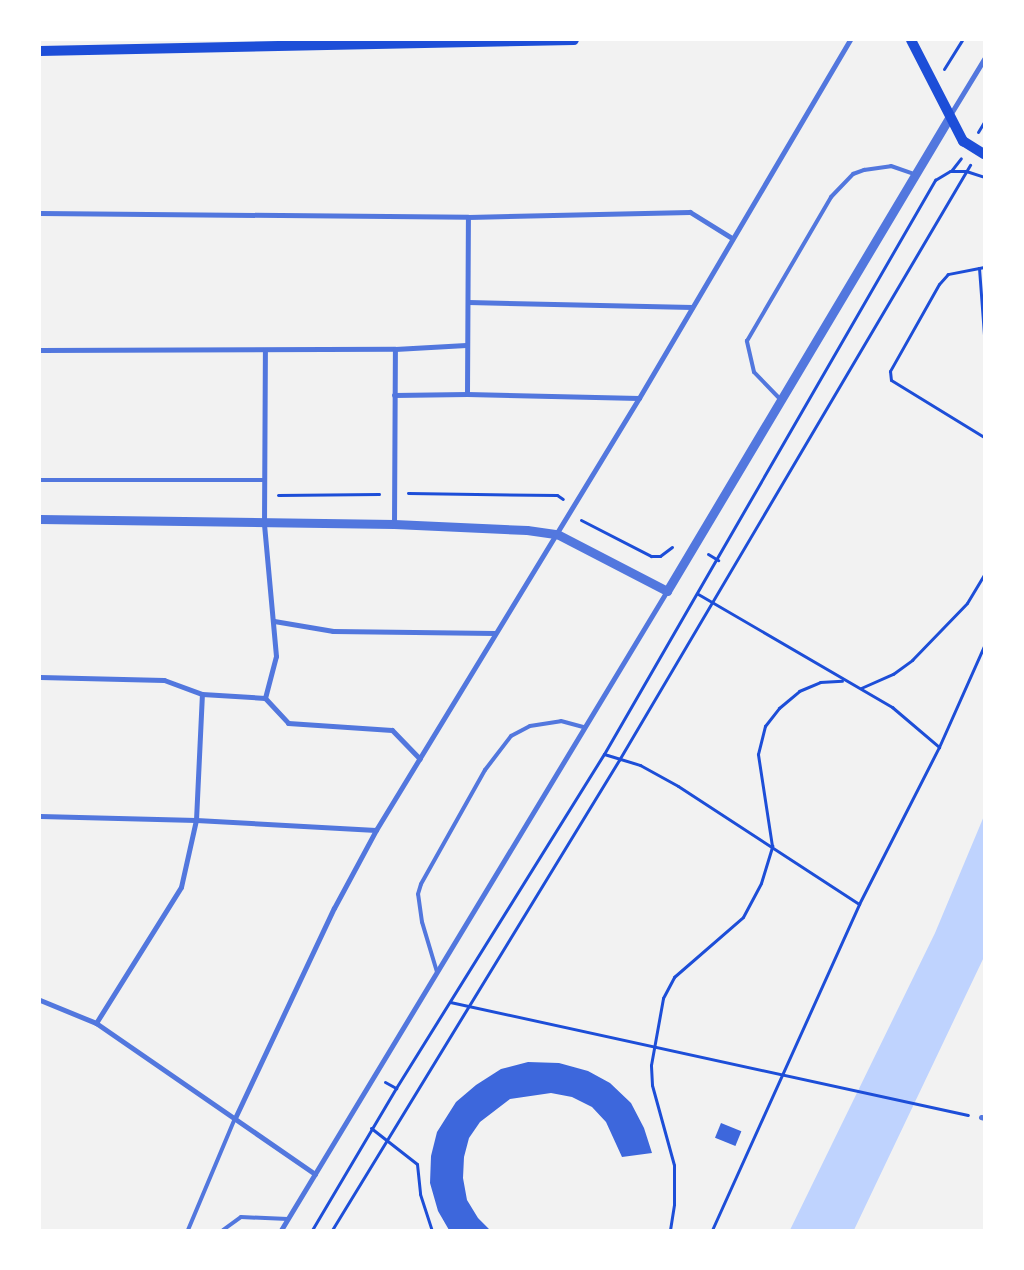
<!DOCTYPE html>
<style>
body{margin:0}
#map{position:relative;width:1024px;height:1270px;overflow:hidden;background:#f2f2f2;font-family:"Asap Condensed",sans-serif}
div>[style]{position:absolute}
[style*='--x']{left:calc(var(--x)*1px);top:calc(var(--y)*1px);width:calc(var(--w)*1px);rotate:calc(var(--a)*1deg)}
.water>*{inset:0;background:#bfd3fe}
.building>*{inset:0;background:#3d67dc;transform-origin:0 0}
.path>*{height:3px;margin:-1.5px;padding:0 1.5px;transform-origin:1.5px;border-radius:1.5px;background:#1d4ed8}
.service>*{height:4px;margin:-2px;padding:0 2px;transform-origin:2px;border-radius:2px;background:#5277de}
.minor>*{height:5px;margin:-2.5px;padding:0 2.5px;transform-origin:2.5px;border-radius:2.5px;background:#5277de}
.tertiary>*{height:9px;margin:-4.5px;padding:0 4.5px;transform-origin:4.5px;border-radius:4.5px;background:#5277de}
.secondary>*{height:10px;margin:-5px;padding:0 5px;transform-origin:5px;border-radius:5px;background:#1d4ed8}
span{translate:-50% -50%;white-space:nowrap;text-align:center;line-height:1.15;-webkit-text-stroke:4px #fff;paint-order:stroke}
.frame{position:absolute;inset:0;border:41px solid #fff;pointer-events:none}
</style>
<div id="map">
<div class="water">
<div style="clip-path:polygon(984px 816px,984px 957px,854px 1230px,790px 1230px,935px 933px)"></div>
</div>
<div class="building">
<div style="clip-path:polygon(528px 1062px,559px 1063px,588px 1071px,610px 1083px,631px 1103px,644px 1128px,652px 1153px,622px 1157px,606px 1122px,592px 1107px,572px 1097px,551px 1093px,510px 1099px,480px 1122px,469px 1138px,464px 1157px,463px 1178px,467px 1200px,478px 1218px,490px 1230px,449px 1230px,438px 1211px,430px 1183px,431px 1156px,437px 1132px,456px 1102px,476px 1085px,501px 1069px)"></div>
<div style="left:721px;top:1123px;width:22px;height:16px;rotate:22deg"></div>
</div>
<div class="path">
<div style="--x:944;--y:69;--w:34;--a:-58"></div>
<div style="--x:978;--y:132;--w:12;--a:-59"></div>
<div style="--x:951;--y:171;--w:16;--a:-52"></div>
<div style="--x:984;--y:267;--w:5;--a:169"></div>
<div style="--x:979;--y:268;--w:67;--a:85.7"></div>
<div style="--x:979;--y:268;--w:32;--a:169"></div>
<div style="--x:948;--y:274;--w:13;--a:132"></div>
<div style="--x:939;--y:284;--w:100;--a:119.4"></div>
<div style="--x:890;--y:371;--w:9;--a:84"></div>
<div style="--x:891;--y:380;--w:109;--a:31.5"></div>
<div style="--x:408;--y:493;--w:149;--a:0.8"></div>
<div style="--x:557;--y:495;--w:7;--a:34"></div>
<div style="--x:278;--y:495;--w:101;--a:-0.6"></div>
<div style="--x:581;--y:520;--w:79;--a:27.2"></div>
<div style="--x:651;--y:556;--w:9;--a:0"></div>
<div style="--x:660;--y:556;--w:15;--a:-37"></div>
<div style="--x:708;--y:554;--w:12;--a:31"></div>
<div style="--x:698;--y:594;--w:225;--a:30.2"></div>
<div style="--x:892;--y:707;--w:62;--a:40.4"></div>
<div style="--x:861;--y:688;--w:35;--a:-24"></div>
<div style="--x:893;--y:674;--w:24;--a:-36"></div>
<div style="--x:912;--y:660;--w:79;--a:-46"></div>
<div style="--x:967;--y:603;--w:33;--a:-59"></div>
<div style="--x:604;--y:754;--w:38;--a:17"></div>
<div style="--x:640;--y:765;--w:43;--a:28.9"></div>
<div style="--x:678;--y:786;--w:216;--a:33.1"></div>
<div style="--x:450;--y:1002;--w:530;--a:12.31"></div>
<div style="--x:385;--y:1082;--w:13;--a:29"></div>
<div style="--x:371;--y:1128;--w:58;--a:38"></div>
<div style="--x:417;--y:1164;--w:30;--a:84"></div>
<div style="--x:420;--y:1194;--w:38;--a:72"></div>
<div style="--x:312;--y:1230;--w:165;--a:-59.4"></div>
<div style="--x:396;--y:1088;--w:393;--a:-58.1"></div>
<div style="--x:604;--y:754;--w:663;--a:-60.03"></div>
<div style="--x:935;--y:180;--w:17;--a:-31"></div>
<div style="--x:950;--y:171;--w:16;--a:0"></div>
<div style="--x:966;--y:171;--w:19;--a:18"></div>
<div style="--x:332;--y:1230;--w:551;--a:-58.59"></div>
<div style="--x:619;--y:760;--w:691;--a:-59.46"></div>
<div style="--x:670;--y:1230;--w:26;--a:-81"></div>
<div style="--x:674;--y:1204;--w:39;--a:-90"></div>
<div style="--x:674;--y:1165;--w:83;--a:-105.4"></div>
<div style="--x:652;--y:1085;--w:20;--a:-93"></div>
<div style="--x:651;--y:1065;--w:68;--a:-79.8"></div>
<div style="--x:663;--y:998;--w:24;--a:-62"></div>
<div style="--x:674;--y:977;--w:91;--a:-41"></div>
<div style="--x:743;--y:917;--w:38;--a:-62"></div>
<div style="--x:761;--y:883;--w:39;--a:-73"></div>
<div style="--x:772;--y:846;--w:93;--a:-98.7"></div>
<div style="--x:758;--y:754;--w:29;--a:-76"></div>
<div style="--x:765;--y:726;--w:23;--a:-52"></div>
<div style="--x:779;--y:708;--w:26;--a:-40"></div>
<div style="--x:799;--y:691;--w:23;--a:-23"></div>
<div style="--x:820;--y:682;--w:22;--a:-3"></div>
<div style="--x:712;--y:1230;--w:358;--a:-65.7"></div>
<div style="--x:859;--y:904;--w:176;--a:-63"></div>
<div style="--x:939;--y:747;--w:111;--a:-66"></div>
</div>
<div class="service">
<div style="--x:780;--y:399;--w:37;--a:-134"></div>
<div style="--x:754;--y:372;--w:32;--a:-103"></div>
<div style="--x:747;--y:341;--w:167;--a:-59.7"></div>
<div style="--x:831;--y:197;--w:32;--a:-46"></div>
<div style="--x:853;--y:174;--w:12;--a:-20"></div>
<div style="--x:864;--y:170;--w:27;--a:-8"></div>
<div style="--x:891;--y:166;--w:24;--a:19"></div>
<div style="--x:40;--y:480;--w:224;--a:0"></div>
<div style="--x:437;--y:972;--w:52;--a:-106.7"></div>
<div style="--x:422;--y:922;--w:28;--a:-98"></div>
<div style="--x:418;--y:894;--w:10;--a:-73"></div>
<div style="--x:421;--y:884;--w:131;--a:-60.7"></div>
<div style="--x:485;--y:770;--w:43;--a:-52.6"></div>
<div style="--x:511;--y:736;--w:21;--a:-28"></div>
<div style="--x:530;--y:726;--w:31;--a:-9"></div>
<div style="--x:561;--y:721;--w:23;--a:15"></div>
<div style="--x:188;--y:1230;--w:121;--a:-67.2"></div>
<div style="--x:223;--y:1230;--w:22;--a:-36"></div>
<div style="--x:241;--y:1217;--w:47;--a:2.4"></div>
</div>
<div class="minor">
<div style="--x:950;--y:115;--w:66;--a:-58.7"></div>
<div style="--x:40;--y:213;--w:428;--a:0.5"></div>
<div style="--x:468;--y:217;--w:222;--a:-1.3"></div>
<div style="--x:690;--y:212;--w:49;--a:31.8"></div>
<div style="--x:468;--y:302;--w:224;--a:1.3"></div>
<div style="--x:40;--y:350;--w:355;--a:-0.2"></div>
<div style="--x:395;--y:349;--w:71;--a:-3.2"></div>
<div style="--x:467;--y:394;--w:177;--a:-89.7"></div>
<div style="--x:394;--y:395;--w:73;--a:-0.8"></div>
<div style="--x:467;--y:394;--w:172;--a:1.3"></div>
<div style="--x:394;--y:524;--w:175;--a:-89.7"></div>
<div style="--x:274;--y:621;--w:60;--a:9.6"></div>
<div style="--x:333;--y:631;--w:162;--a:0.7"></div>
<div style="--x:40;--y:677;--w:124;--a:1.4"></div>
<div style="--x:164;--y:680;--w:40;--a:20.2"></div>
<div style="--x:202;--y:694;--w:63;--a:3.6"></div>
<div style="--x:265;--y:698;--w:34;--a:47"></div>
<div style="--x:288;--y:723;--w:104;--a:3.9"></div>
<div style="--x:392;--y:730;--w:40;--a:46"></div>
<div style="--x:265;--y:698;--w:43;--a:-75.3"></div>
<div style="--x:276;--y:656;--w:133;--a:-95.2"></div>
<div style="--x:264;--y:524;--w:174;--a:-89.7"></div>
<div style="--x:40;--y:816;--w:156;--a:1.5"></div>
<div style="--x:196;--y:820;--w:180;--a:3.2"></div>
<div style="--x:40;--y:1000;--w:61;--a:22.3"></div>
<div style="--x:96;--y:1023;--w:266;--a:34.6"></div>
<div style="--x:96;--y:1023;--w:160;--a:-58"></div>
<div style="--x:181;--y:887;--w:69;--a:-77.4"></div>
<div style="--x:196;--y:820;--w:126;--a:-87.3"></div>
<div style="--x:981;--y:1117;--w:3;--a:18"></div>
<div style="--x:235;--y:1118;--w:232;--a:-64.8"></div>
<div style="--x:334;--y:908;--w:89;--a:-61.7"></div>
<div style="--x:376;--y:830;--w:506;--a:-58.67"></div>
<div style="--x:639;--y:398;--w:416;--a:-59.5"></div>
<div style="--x:281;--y:1230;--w:747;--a:-58.87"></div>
</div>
<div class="tertiary">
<div style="--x:40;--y:519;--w:354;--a:0.8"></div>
<div style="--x:394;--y:524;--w:133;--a:2.6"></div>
<div style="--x:527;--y:530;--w:30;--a:8"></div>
<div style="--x:557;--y:534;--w:124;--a:27.4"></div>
<div style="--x:667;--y:591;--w:551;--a:-59.2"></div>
</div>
<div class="secondary">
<div style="--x:911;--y:40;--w:114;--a:62.8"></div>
<div style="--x:963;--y:141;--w:25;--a:32"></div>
<div style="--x:40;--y:51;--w:534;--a:-1.18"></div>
</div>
<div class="frame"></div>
</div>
